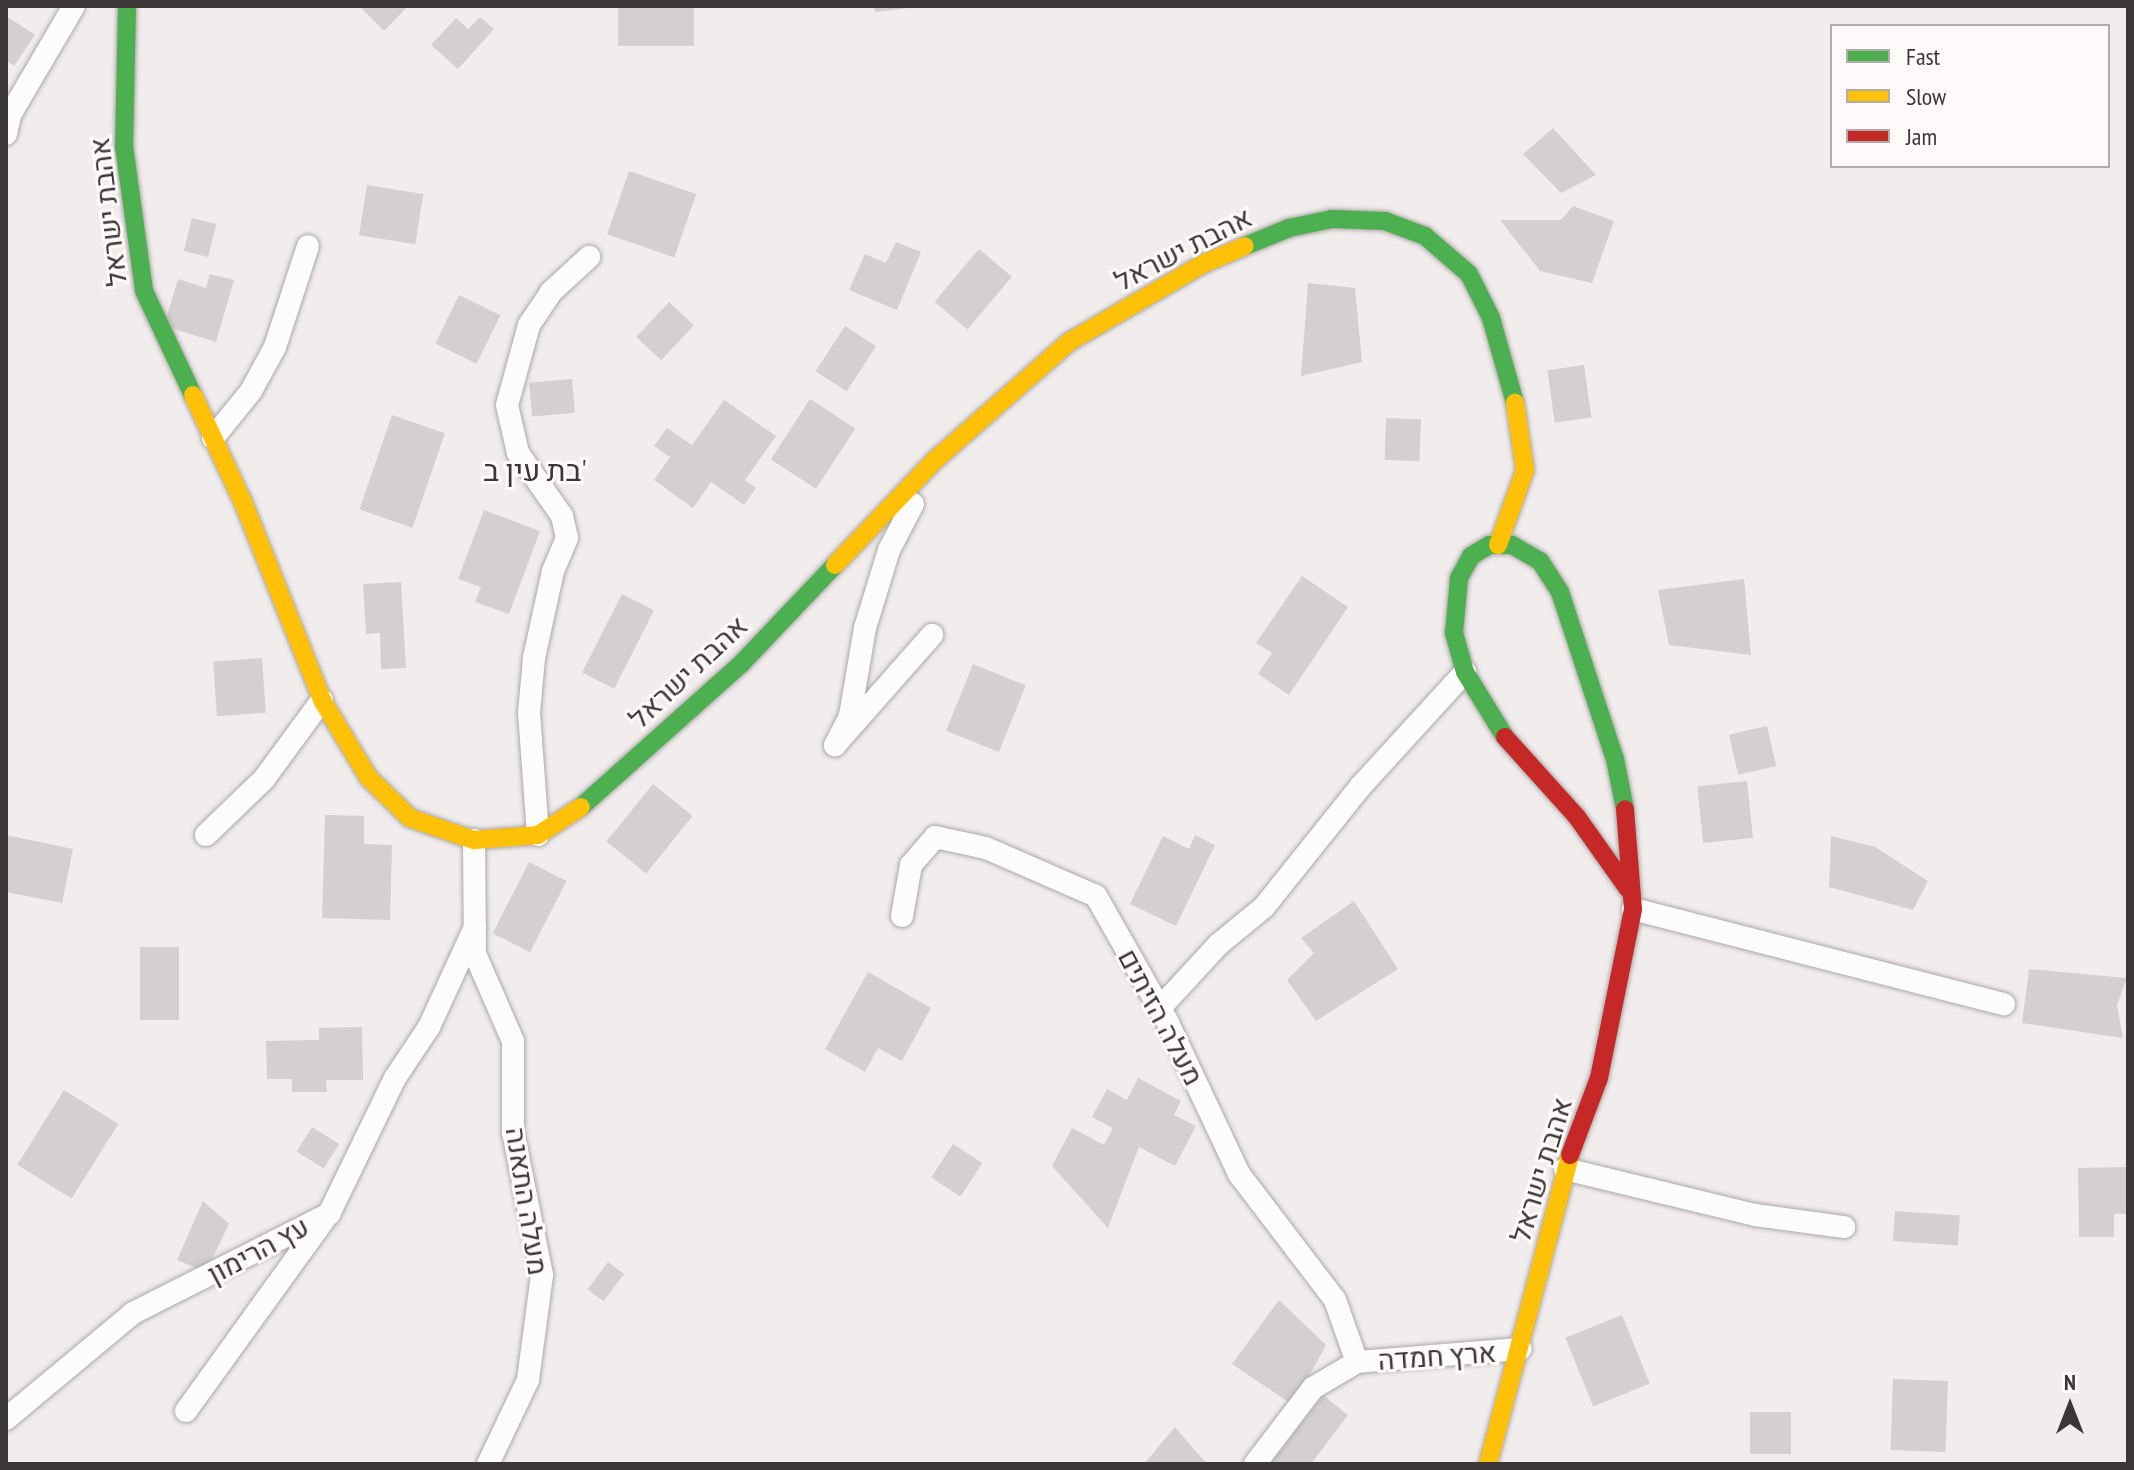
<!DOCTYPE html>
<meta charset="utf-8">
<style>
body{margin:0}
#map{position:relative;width:2134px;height:1470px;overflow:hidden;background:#f2eded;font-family:"PT Sans Narrow",Heebo,sans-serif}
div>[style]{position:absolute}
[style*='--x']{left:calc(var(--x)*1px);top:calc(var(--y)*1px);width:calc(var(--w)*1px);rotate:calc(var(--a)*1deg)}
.building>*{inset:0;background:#d4d0cf;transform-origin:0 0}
.roads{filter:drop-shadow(0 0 2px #aca8a8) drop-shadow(0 0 2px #aca8a8)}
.lane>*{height:22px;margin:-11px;padding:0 11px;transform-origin:11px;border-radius:11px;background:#fdfcfc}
.fast>*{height:18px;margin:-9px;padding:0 9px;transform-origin:9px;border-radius:9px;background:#4caf50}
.slow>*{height:18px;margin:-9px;padding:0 9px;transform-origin:9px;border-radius:9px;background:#ffc107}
.jam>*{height:18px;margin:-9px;padding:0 9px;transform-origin:9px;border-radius:9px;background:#c62828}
span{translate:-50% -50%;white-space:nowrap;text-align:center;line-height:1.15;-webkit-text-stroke:6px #fefafa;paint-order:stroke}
.street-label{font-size:28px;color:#3b3736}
.neighbourhood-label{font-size:30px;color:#3b3736}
.frame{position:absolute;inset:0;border:8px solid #3b3736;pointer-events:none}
.legend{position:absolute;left:1830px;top:24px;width:280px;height:144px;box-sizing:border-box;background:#fefafa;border:2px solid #b0acac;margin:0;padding:10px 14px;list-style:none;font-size:24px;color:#3b3736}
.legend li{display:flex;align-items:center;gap:16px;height:40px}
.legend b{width:40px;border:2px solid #b0acac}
.north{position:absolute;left:2030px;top:1366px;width:80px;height:80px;-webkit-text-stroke:6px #fefafa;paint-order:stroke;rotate:0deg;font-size:22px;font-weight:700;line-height:32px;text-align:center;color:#3b3736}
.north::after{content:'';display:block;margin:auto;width:28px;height:36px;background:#3b3736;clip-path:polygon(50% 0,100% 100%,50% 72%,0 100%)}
</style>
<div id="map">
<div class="building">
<div style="clip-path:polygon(359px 6px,408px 6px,384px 31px)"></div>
<div style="left:618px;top:6px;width:76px;height:40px"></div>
<div style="clip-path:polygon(874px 6px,909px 6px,909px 8px,875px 12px)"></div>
<div style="clip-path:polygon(6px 16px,35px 35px,14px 66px,6px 60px)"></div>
<div style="clip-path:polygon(480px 17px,494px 29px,458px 69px,431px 45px,456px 18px,468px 29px)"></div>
<div style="clip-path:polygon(1553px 128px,1596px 175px,1561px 193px,1523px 154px)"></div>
<div style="left:629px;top:171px;width:71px;height:67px;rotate:19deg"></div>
<div style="left:367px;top:185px;width:57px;height:51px;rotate:9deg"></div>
<div style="clip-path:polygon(1573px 206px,1614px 221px,1592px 283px,1540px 271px,1500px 220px,1561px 220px)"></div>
<div style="left:192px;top:218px;width:25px;height:34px;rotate:14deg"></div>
<div style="clip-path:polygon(896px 242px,921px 252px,897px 310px,849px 290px,865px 254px,886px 263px)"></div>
<div style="left:979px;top:249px;width:43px;height:69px;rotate:40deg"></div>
<div style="clip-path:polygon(210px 274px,234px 280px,216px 342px,164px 326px,178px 279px,206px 288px)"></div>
<div style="clip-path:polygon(1308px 283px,1355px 288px,1362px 362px,1301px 376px)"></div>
<div style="left:459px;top:295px;width:46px;height:54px;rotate:26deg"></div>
<div style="left:669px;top:302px;width:34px;height:48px;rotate:43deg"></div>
<div style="left:845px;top:326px;width:37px;height:54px;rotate:33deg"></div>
<div style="left:1584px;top:365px;width:53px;height:37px;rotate:82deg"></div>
<div style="left:572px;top:379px;width:34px;height:43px;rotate:85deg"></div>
<div style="left:810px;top:399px;width:54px;height:72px;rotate:33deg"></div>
<div style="clip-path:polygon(724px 400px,776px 436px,745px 480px,756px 488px,744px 505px,711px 482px,693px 508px,654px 480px,670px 457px,654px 446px,667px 428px,692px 445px)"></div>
<div style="left:392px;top:415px;width:56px;height:100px;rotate:19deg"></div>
<div style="left:1386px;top:418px;width:35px;height:42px;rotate:2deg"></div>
<div style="clip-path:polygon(484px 510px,540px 531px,509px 614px,475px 602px,481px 587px,458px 579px)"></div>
<div style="clip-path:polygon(1302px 576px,1348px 607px,1289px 695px,1258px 674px,1272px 653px,1256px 643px)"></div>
<div style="clip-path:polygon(1744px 579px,1751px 655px,1669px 645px,1658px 590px)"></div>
<div style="clip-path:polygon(401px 582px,406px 668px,381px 669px,380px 633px,366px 634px,363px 584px)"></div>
<div style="left:622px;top:594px;width:36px;height:88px;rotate:27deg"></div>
<div style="left:262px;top:658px;width:55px;height:49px;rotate:86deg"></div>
<div style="left:973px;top:664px;width:57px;height:72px;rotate:22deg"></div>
<div style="left:1767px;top:726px;width:41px;height:39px;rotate:77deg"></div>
<div style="left:1747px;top:781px;width:57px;height:50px;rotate:84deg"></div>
<div style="left:653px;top:784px;width:51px;height:74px;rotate:39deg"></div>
<div style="clip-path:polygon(325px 815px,364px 816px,364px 844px,392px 845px,390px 920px,322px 918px)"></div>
<div style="clip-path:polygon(6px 835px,73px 849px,62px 903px,6px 892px)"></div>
<div style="clip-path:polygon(1195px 835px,1215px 845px,1176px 926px,1130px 904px,1163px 836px,1189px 849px)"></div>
<div style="clip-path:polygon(1831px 836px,1875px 847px,1928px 881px,1913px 910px,1829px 887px)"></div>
<div style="left:529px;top:862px;width:42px;height:80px;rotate:27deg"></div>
<div style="clip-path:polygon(1354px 901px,1398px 969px,1316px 1021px,1287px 980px,1314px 953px,1301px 938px)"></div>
<div style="left:140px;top:947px;width:39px;height:73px"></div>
<div style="clip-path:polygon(2029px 969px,2127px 978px,2117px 1005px,2123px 1038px,2022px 1023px)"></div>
<div style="clip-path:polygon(868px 972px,931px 1008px,902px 1061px,878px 1048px,865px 1072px,825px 1049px)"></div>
<div style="clip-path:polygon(362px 1027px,363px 1080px,326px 1080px,327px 1092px,292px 1092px,292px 1079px,267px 1079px,266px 1041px,319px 1040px,319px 1028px)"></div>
<div style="clip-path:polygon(1138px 1078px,1181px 1101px,1174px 1115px,1196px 1126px,1175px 1166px,1139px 1147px,1108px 1228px,1052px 1166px,1072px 1128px,1104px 1145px,1113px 1128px,1092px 1117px,1107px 1089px,1127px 1100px)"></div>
<div style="left:64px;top:1090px;width:64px;height:88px;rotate:32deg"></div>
<div style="left:312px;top:1127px;width:32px;height:29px;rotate:32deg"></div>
<div style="left:953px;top:1144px;width:35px;height:40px;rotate:33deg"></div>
<div style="clip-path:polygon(2128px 1167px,2128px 1214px,2114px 1214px,2114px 1237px,2079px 1237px,2078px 1168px)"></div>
<div style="clip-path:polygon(203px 1201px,229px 1224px,206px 1272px,177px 1260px)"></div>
<div style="left:1895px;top:1211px;width:65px;height:30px;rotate:4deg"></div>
<div style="left:608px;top:1262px;width:20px;height:34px;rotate:37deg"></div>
<div style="clip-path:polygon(1279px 1300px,1326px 1345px,1293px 1405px,1232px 1364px)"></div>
<div style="left:1622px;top:1315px;width:74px;height:61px;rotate:68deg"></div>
<div style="left:1893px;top:1379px;width:55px;height:71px;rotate:2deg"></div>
<div style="clip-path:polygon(1323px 1395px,1348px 1415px,1311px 1464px,1270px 1464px)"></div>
<div style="left:1750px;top:1412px;width:41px;height:42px"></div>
<div style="clip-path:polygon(1175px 1427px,1207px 1464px,1144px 1464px)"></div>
</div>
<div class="roads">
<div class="lane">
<div style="--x:6;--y:134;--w:19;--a:-78"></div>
<div style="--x:10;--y:115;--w:126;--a:-59.6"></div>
<div style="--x:213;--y:438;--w:60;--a:-51"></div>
<div style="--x:251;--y:391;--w:50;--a:-61.4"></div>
<div style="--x:275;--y:347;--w:106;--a:-71.9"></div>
<div style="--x:913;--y:504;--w:52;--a:117.6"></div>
<div style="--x:889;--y:550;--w:82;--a:107.1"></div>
<div style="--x:865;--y:628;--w:89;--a:99.7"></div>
<div style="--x:850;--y:716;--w:33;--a:117"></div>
<div style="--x:835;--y:745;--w:147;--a:-48.6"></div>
<div style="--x:206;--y:835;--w:81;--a:-44"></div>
<div style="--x:264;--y:779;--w:98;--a:-53.7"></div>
<div style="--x:538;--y:835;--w:122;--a:-94.2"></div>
<div style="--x:529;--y:713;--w:55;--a:-84.8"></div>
<div style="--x:534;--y:658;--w:89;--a:-77.7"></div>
<div style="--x:553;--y:571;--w:36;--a:-67"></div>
<div style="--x:567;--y:538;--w:23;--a:-103"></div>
<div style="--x:562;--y:516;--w:77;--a:-124.9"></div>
<div style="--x:518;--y:453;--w:49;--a:-102.9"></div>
<div style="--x:507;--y:405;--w:83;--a:-74.6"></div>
<div style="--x:529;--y:325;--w:40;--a:-56"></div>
<div style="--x:551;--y:292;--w:52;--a:-42.6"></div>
<div style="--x:474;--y:840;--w:114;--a:89.5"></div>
<div style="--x:475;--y:954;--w:95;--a:66.4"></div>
<div style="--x:513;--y:1041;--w:91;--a:90"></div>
<div style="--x:513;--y:1132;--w:146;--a:78.5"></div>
<div style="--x:542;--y:1275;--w:106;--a:97.6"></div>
<div style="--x:528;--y:1380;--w:93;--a:115.5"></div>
<div style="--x:1633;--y:909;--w:383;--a:14.4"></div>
<div style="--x:902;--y:916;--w:52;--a:-80"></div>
<div style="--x:911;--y:865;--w:37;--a:-49"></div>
<div style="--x:935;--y:837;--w:52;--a:12.2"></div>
<div style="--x:986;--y:848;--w:120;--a:23.6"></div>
<div style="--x:1096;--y:896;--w:146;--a:60.4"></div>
<div style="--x:1168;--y:1023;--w:167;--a:64.8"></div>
<div style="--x:1239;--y:1174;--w:158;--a:52.7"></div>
<div style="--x:1335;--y:1300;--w:66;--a:70.5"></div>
<div style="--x:1159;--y:1009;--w:88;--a:-47.3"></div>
<div style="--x:1219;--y:944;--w:58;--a:-39.4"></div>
<div style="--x:1264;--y:907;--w:154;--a:-51.3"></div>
<div style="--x:1360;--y:787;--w:156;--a:-47.6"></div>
<div style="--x:1565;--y:1169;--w:195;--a:13.6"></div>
<div style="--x:1755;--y:1215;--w:90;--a:7.7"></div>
<div style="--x:186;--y:1411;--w:243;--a:-54.2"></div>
<div style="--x:6;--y:1419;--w:165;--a:-39.8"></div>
<div style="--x:133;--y:1313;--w:220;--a:-26.8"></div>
<div style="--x:329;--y:1214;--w:151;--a:-64.1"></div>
<div style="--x:395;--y:1078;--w:61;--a:-56.3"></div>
<div style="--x:429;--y:1027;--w:110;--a:-65.3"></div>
<div style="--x:1255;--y:1464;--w:96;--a:-52.7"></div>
<div style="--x:1313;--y:1388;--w:51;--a:-30.6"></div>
<div style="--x:1357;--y:1362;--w:164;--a:-4.6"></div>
</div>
<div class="fast">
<div style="--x:127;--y:6;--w:140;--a:91.2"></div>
<div style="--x:124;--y:146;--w:146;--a:82.1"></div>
<div style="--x:144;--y:291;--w:115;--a:64.8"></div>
<div style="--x:1245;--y:246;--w:48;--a:-22.2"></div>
<div style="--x:1289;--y:228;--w:44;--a:-11.8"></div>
<div style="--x:1332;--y:219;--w:53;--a:2.2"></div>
<div style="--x:1385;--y:221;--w:43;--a:20.6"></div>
<div style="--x:1425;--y:236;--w:58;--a:40.8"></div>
<div style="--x:1469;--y:274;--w:49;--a:63.4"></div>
<div style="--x:1491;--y:318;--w:88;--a:74.2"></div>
<div style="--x:1505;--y:737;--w:76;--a:-121.6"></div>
<div style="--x:1465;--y:672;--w:41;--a:-105.8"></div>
<div style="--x:1454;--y:633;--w:55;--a:-84.8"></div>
<div style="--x:1459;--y:578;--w:25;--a:-61"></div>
<div style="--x:1471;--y:556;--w:21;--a:-31"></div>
<div style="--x:1489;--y:545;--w:23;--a:0"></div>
<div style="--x:1512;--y:545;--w:32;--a:30"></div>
<div style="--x:1540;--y:561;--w:37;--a:57"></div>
<div style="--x:1560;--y:592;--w:176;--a:71.8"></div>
<div style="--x:1615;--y:759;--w:51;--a:78.7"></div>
<div style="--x:581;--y:807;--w:215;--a:-41.8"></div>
<div style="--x:741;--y:664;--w:137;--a:-46.5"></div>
</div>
<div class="slow">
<div style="--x:193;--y:395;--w:118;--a:65"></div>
<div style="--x:243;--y:502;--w:213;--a:68.2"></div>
<div style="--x:322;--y:700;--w:90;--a:59.1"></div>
<div style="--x:368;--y:777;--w:59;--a:44.3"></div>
<div style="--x:410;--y:818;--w:68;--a:19"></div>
<div style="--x:474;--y:840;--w:64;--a:-4.5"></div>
<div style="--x:538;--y:835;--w:51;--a:-33.1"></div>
<div style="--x:1498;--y:545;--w:80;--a:-70.2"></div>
<div style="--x:1525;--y:470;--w:68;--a:-98.5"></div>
<div style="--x:835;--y:565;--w:145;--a:-46.4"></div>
<div style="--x:935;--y:460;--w:179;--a:-41.4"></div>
<div style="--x:1069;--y:342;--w:157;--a:-30.2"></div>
<div style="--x:1205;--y:263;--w:43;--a:-23"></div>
<div style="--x:1488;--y:1464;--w:320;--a:-75.1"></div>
</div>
<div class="jam">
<div style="--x:1505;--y:737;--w:108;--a:48"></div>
<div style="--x:1577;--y:817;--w:88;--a:54.7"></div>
<div style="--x:1570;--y:1155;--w:82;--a:-69.4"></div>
<div style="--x:1599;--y:1078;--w:172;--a:-78.6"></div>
<div style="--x:1633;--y:909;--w:100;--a:-94.6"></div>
</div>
</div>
<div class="street-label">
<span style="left:108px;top:212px;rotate:-97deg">אהבת ישראל</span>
<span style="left:1183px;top:249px;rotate:-27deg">אהבת ישראל</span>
<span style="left:688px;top:672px;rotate:-43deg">אהבת ישראל</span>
<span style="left:1161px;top:1017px;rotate:62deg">מעלה הזיתים</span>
<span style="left:1541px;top:1170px;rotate:-73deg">אהבת ישראל</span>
<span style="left:527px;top:1201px;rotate:81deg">מעלה התאנה</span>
<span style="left:258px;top:1250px;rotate:-28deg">עץ הרימון</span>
<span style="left:1437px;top:1356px;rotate:-4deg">ארץ חמדה</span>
</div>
<div class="neighbourhood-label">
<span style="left:535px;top:470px">בת עין ב'</span>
</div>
<div class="frame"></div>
<ul class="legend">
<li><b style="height:10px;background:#4caf50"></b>Fast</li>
<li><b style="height:10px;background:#ffc107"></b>Slow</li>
<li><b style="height:10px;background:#c62828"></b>Jam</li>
</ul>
<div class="north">N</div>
</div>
